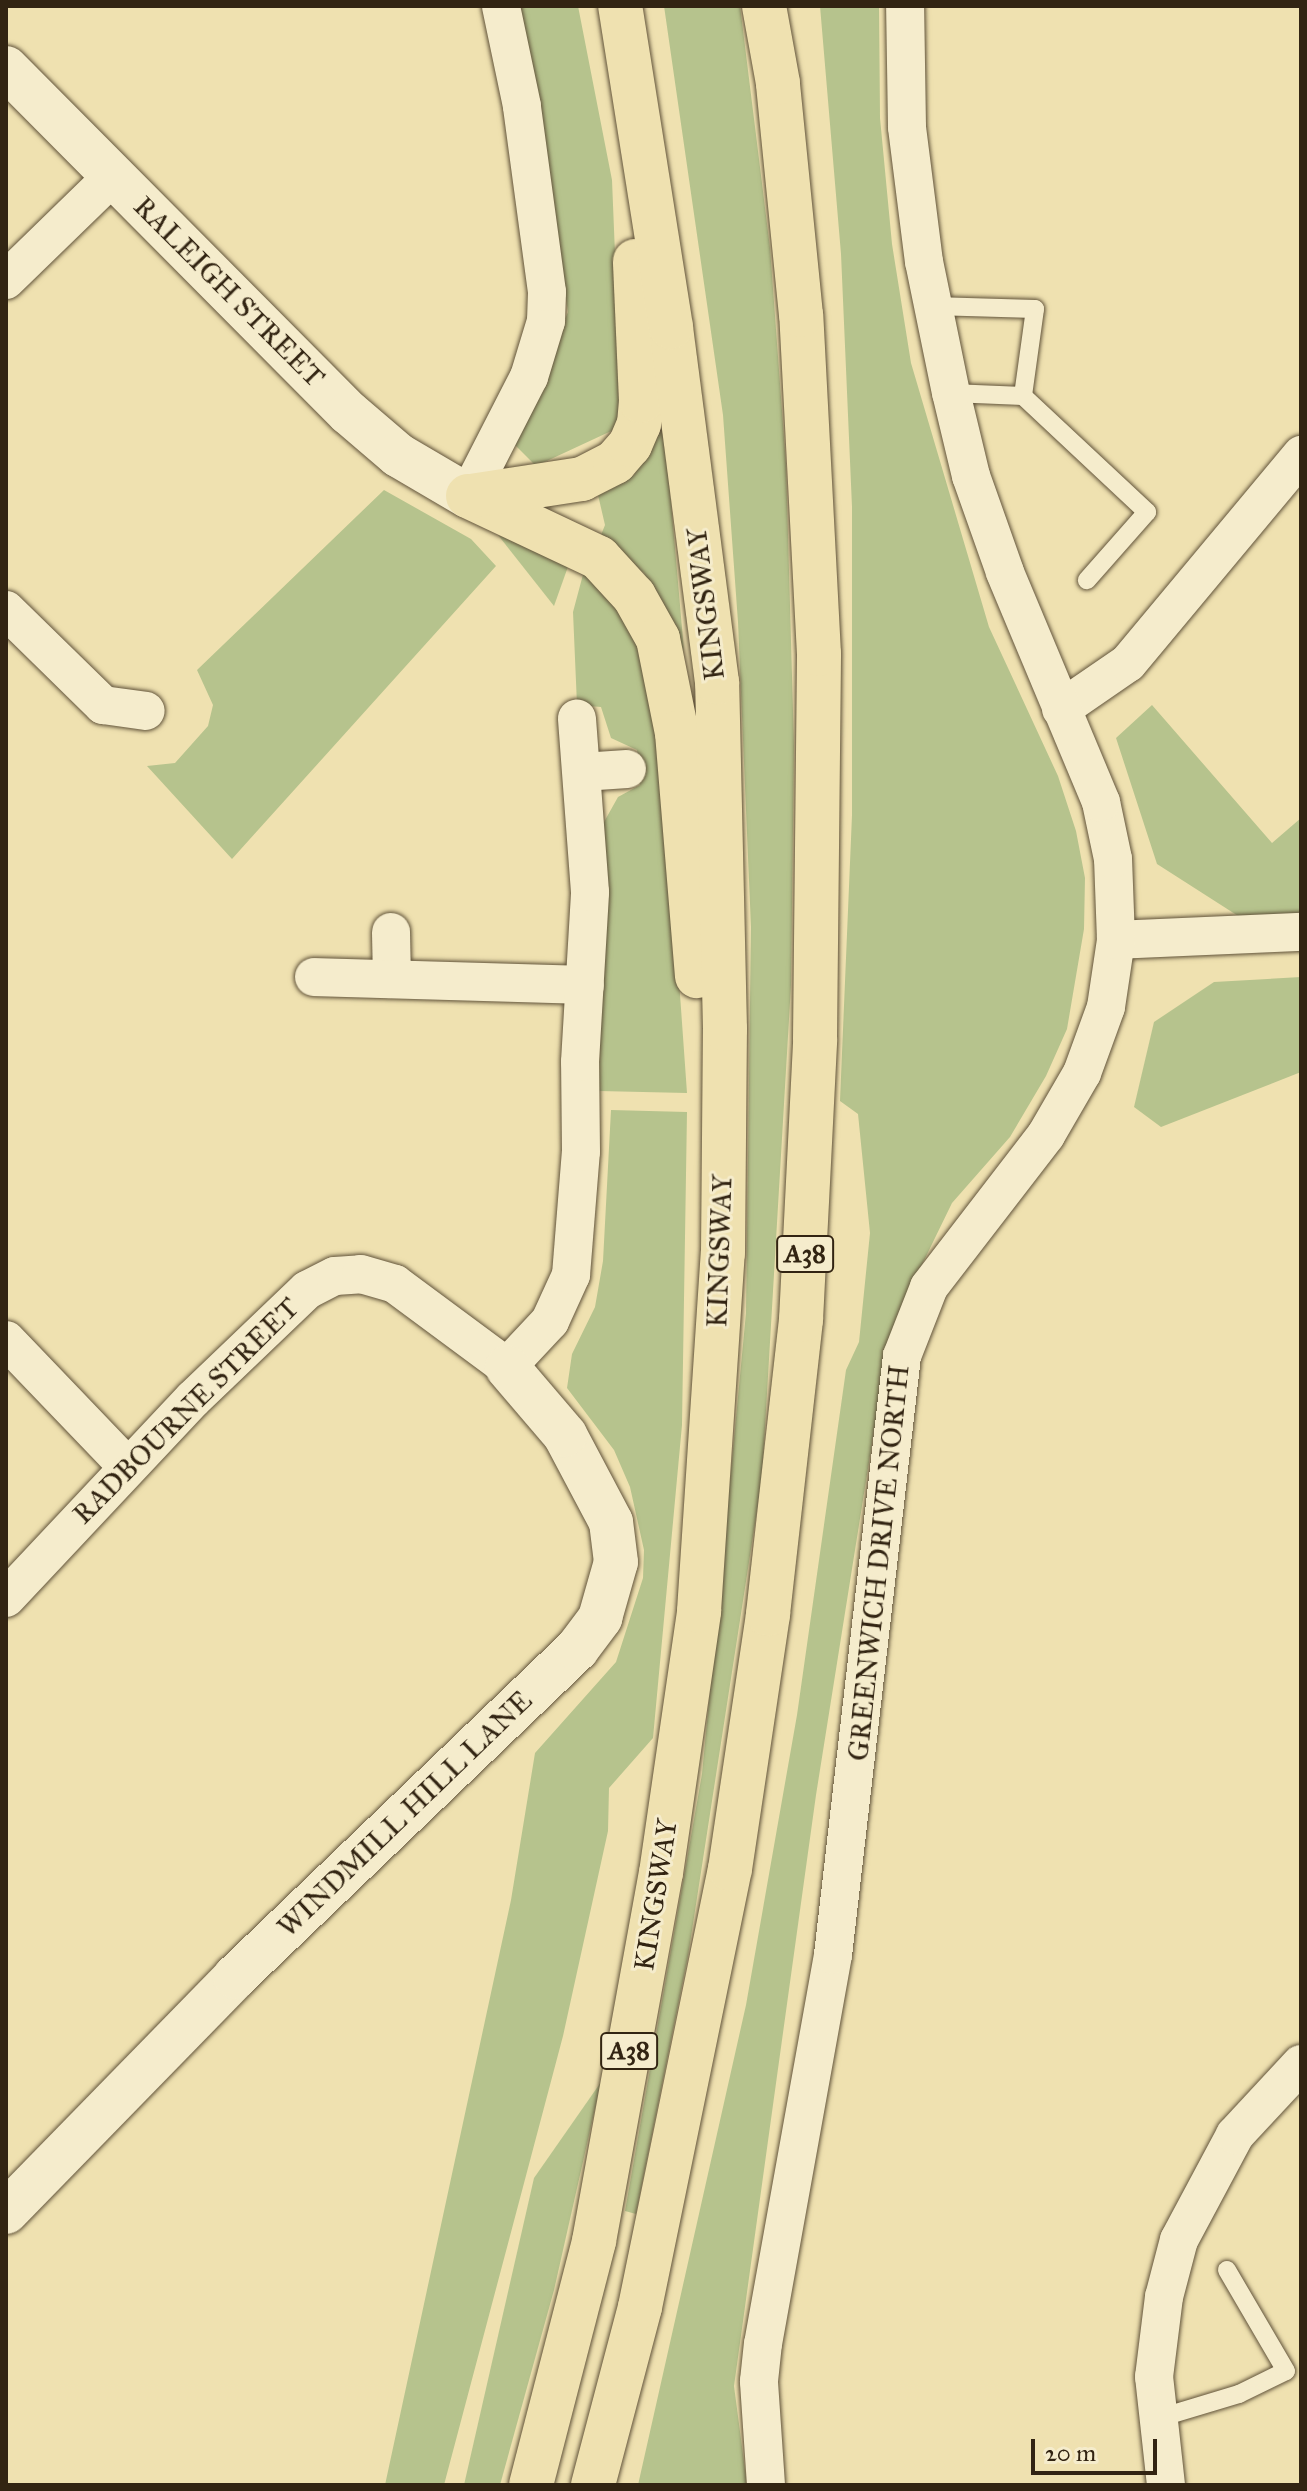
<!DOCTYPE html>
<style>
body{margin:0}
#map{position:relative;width:1307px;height:2491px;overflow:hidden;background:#efe1b0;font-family:"IM FELL Great Primer",serif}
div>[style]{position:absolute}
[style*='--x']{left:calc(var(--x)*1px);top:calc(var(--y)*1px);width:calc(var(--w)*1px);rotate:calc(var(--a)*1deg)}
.green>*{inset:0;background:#b6c38d}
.roads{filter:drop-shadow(0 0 2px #61533a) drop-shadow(0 0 2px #61533a)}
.lane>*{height:18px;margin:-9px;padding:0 9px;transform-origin:9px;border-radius:9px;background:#f5eccc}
.street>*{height:38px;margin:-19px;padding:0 19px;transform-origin:19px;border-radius:19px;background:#f5eccc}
.secondary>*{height:44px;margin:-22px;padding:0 22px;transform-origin:22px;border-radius:22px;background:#f5eccc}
.highway>*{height:44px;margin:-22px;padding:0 22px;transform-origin:22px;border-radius:22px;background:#efe1b0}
span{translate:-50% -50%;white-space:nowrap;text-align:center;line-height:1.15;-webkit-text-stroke:6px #f5eccc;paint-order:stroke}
.shield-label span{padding:2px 6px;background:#f5eccc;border:2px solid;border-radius:6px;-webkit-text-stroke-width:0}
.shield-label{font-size:26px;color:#322412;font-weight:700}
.street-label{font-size:28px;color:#322412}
.frame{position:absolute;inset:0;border:8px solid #322412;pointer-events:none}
.scale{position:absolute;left:1031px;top:2439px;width:126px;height:36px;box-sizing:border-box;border:4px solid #322412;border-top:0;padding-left:10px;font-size:24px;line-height:28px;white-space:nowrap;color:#322412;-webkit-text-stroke:6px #f5eccc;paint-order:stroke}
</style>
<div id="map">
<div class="green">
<div style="clip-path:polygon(520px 6px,578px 6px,612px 180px,622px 426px,536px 466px,513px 443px,568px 312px)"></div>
<div style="clip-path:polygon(664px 6px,740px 6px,770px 248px,786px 465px,794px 746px,791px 985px,762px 1478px,688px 1956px,636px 2214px,625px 2211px,702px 1774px,746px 1313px,751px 927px,738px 622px,723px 415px)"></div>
<div style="clip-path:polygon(820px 6px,879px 6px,880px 118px,892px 244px,911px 363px,989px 627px,1058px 776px,1076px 831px,1085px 878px,1084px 929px,1067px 1029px,1046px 1076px,1010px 1137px,952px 1203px,896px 1318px,887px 1349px,816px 1795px,734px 2386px,747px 2485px,638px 2485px,746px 2005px,797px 1715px,846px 1370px,859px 1342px,870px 1233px,858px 1114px,840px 1101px,852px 815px,852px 507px,841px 254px)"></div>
<div style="clip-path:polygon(664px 422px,684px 651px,644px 573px,599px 540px,605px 525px,598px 495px,634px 475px)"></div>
<div style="clip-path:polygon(384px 490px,471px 539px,496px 566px,232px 859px,147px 766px,175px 763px,208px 726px,213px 705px,197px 670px)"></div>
<div style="clip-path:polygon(498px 535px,570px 561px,554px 606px)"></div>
<div style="clip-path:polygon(585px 567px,628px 610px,661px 727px,687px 1093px,599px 1091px,604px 822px,618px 797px,640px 785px,637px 750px,611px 738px,601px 707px,577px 705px,573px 612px)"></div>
<div style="clip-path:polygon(1152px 705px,1272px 843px,1301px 818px,1301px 917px,1246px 921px,1157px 864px,1116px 738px)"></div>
<div style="clip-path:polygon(1301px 977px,1301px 1072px,1161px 1127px,1134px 1107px,1154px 1022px,1214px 982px)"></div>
<div style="clip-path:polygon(611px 1110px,687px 1112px,682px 1425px,653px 1738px,609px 1788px,608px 1831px,563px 2036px,444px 2485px,385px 2485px,511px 1900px,535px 1753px,616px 1662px,643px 1578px,644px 1550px,630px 1487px,614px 1450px,567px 1388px,572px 1354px,595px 1307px,603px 1261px)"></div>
<div style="clip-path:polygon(601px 2082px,554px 2290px,500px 2485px,464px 2485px,534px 2178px)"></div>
</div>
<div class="roads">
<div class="lane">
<div style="--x:933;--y:306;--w:102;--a:1.7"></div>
<div style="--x:1035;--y:309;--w:88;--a:97.9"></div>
<div style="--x:1023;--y:396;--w:72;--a:-177.6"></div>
<div style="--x:1023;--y:396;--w:170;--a:43.1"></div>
<div style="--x:1147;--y:512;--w:91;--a:131.4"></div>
<div style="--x:1156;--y:2419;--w:87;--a:-16.8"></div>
<div style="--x:1239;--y:2394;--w:52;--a:-26.1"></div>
<div style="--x:1286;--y:2371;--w:117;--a:-120.3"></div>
</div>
<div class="street">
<div style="--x:6;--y:280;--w:149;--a:-44.2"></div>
<div style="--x:468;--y:496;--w:134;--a:-62.9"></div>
<div style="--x:529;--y:377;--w:59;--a:-73.1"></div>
<div style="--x:546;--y:321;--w:29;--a:-88"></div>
<div style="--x:547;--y:292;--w:188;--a:-97.7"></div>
<div style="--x:522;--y:106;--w:102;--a:-101.9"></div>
<div style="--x:6;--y:610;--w:136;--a:44.4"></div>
<div style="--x:103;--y:705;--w:43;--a:7.9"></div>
<div style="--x:1061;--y:709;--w:81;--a:-34.5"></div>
<div style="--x:1128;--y:663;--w:271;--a:-50.2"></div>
<div style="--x:582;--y:772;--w:45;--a:-3.8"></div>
<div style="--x:391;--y:932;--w:47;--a:88.8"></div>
<div style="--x:1116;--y:940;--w:185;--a:-2.5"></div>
<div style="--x:314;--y:977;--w:271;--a:1.7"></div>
<div style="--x:6;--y:1340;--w:175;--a:46.2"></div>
<div style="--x:6;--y:1598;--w:273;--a:-46.8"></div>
<div style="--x:193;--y:1399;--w:158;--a:-43.7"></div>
<div style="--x:307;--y:1290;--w:31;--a:-27"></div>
<div style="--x:335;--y:1276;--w:26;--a:-4"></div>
<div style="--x:361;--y:1274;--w:35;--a:16"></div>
<div style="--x:395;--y:1284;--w:139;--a:36.5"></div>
<div style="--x:507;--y:1367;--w:63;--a:-46.9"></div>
<div style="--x:550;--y:1321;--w:51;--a:-65.5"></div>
<div style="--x:571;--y:1275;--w:123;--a:-85.4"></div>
<div style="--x:581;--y:1152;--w:90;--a:-90.6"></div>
<div style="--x:580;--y:1062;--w:170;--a:-86.6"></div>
<div style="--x:590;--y:892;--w:174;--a:-94.3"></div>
<div style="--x:766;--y:2485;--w:104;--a:-93.9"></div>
<div style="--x:759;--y:2381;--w:37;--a:-84"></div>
<div style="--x:763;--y:2344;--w:395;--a:-79.8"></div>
<div style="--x:833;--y:1955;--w:603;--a:-83.43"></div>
<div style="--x:902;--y:1356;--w:74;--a:-68.6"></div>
<div style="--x:929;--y:1287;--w:192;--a:-52.4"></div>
<div style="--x:1046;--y:1135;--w:72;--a:-59.9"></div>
<div style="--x:1082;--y:1073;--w:70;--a:-70"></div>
<div style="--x:1106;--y:1007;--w:68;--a:-81.5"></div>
<div style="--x:1116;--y:940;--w:81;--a:-92.1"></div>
<div style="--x:1113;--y:859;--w:58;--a:-101.9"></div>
<div style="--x:1101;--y:802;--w:249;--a:-112.7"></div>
<div style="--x:1005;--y:572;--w:102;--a:-109.5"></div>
<div style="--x:971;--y:476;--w:85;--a:-103.5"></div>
<div style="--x:951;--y:393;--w:134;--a:-101.6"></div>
<div style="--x:924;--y:262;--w:136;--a:-97.2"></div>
<div style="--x:907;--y:127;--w:121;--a:-90.9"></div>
<div style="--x:1166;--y:2485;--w:109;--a:-96.3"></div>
<div style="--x:1154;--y:2377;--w:81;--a:-82.9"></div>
<div style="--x:1164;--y:2297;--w:59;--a:-75.3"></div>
<div style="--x:1179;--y:2240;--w:119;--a:-61.9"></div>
<div style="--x:1235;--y:2135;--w:97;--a:-47.1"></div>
</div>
<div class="secondary">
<div style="--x:6;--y:68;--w:486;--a:45.2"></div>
<div style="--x:349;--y:413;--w:65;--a:40.6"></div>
<div style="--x:398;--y:455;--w:81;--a:30.4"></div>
<div style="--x:6;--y:2212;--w:328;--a:-45.7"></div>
<div style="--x:235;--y:1977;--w:474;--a:-43.8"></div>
<div style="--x:577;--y:1649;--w:39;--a:-53"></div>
<div style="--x:600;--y:1618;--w:58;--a:-74.1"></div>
<div style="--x:616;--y:1562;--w:40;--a:-97.1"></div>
<div style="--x:611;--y:1522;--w:98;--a:-117.9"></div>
<div style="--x:565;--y:1435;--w:89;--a:-130.5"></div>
</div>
<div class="highway">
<div style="--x:468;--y:496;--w:145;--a:25.3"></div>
<div style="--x:599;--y:558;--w:52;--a:47.4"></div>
<div style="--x:634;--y:596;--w:49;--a:60.8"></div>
<div style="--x:658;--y:639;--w:96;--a:78.6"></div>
<div style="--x:677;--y:733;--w:244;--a:85.3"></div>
<div style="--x:471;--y:496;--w:112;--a:-8.7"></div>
<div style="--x:582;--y:479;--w:37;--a:-27"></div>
<div style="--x:615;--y:462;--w:23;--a:-49"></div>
<div style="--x:630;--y:445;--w:23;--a:-67"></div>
<div style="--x:639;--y:424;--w:23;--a:-85"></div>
<div style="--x:641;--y:401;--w:140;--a:-92.5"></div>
<div style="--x:531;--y:2485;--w:252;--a:-75.5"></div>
<div style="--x:594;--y:2241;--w:374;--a:-79.7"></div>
<div style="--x:661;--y:1873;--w:265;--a:-81.7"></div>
<div style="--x:699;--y:1611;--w:359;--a:-86.2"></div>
<div style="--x:723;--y:1253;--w:224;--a:-89.5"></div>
<div style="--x:725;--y:1029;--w:347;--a:-91.3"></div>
<div style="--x:717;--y:682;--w:358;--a:-97.4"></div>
<div style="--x:671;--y:327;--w:325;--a:-99"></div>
<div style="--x:593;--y:2485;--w:184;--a:-75.2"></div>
<div style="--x:640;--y:2307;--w:447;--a:-78.4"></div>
<div style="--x:730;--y:1869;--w:258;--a:-81.5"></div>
<div style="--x:768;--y:1614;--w:296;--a:-83.6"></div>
<div style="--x:801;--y:1320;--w:281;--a:-87.1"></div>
<div style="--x:815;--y:1039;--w:385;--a:-89.4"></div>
<div style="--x:819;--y:654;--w:339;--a:-93"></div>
<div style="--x:801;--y:315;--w:233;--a:-95.7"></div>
<div style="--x:778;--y:83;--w:78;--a:-100.3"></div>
</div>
</div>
<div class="shield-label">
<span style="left:805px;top:1254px">A38</span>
<span style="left:629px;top:2051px">A38</span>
</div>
<div class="street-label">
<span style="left:229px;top:292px;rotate:45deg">RALEIGH STREET</span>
<span style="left:706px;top:604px;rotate:-97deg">KINGSWAY</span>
<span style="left:720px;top:1251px;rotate:-88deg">KINGSWAY</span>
<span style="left:186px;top:1411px;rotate:-45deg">RADBOURNE STREET</span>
<span style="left:879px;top:1563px;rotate:-84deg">GREENWICH DRIVE NORTH</span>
<span style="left:405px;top:1814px;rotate:-44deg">WINDMILL HILL LANE</span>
<span style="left:656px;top:1895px;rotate:-81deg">KINGSWAY</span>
</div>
<div class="frame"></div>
<div class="scale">20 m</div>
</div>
